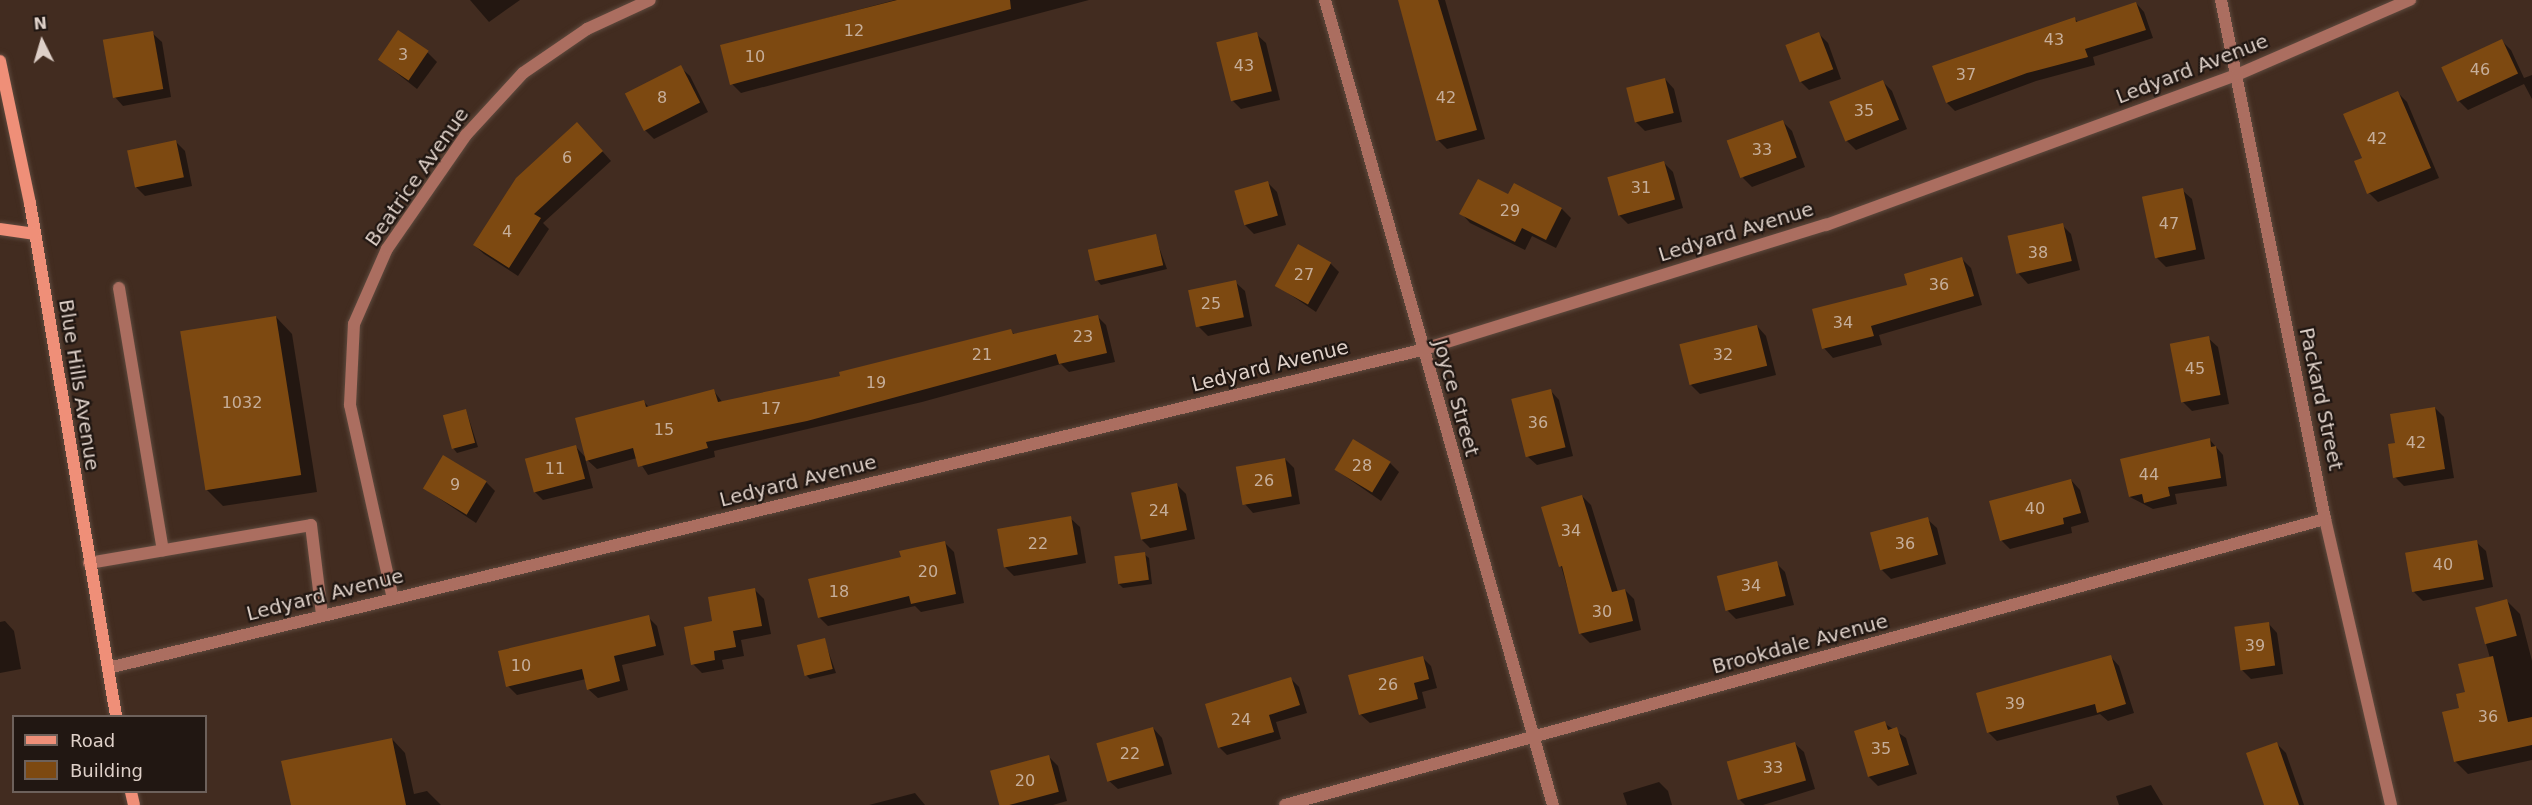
<!DOCTYPE html>
<style>
body{margin:0}
#map{position:relative;width:2532px;height:805px;overflow:hidden;background:#422c20;font-family:"DejaVu Sans",sans-serif}
div>[style]{position:absolute}
[style*='--x']{left:calc(var(--x)*1px);top:calc(var(--y)*1px);width:calc(var(--w)*1px);rotate:calc(var(--a)*1deg)}
.shadow>*{inset:0;background:#0007}
.building>*{inset:0;background:#7d4911;transform-origin:0 0}
.roads{filter:drop-shadow(0 0 2px #5e4a3e) drop-shadow(0 0 2px #5e4a3e)}
.lane>*{height:12px;margin:-6px;padding:0 6px;transform-origin:6px;border-radius:6px;background:#ab6e60}
.street>*{height:12px;margin:-6px;padding:0 6px;transform-origin:6px;border-radius:6px;background:#ab6e60}
.secondary>*{height:12px;margin:-6px;padding:0 6px;transform-origin:6px;border-radius:6px;background:#ef8f78}
span{translate:-50% -50%;white-space:nowrap;text-align:center;line-height:1.15;-webkit-text-stroke:4.5px #211712;paint-order:stroke}
.number-label{font-size:16px;color:#c6ae9a}
.number-label span{-webkit-text-stroke-width:0}
.street-label{font-size:20px;color:#ded0c8}
.legend{position:absolute;left:12px;top:715px;width:195px;height:78px;box-sizing:border-box;background:#211712;border:2px solid #6d615b;margin:0;padding:8px 10px;list-style:none;font-size:18px;color:#ded0c8}
.legend li{display:flex;align-items:center;gap:12px;height:30px}
.legend b{width:30px;border:2px solid #6d615b}
.north{position:absolute;left:12px;top:12px;width:60px;height:60px;-webkit-text-stroke:4px #211712;paint-order:stroke;rotate:355deg;font-size:16px;font-weight:700;line-height:24px;text-align:center;color:#ded0c8}
.north::after{content:'';display:block;margin:auto;width:21px;height:27px;background:#ded0c8;clip-path:polygon(50% 0,100% 100%,50% 72%,0 100%)}
</style>
<div id="map">
<div class="shadow">
<div style="clip-path:polygon(470px 0,520px 0,489px 22px)"></div>
<div style="clip-path:polygon(895px 0,1089px 0,741px 93px,732px 84px,722px 46px)"></div>
<div style="clip-path:polygon(1400px 0,1445px 0,1485px 139px,1447px 149px,1438px 140px)"></div>
<div style="clip-path:polygon(2136px 3px,2144px 12px,2153px 38px,2093px 57px,2095px 65px,2036px 81px,1955px 111px,1947px 103px,2074px 18px,2079px 23px)"></div>
<div style="clip-path:polygon(152px 33px,162px 42px,171px 97px,123px 106px,114px 96px)"></div>
<div style="clip-path:polygon(1256px 34px,1266px 43px,1280px 100px,1241px 109px,1232px 100px)"></div>
<div style="clip-path:polygon(1819px 34px,1828px 43px,1841px 79px,1809px 90px,1800px 81px,1787px 45px)"></div>
<div style="clip-path:polygon(2502px 41px,2511px 50px,2524px 78px,2532px 75px,2532px 99px,2524px 84px,2468px 110px,2459px 101px)"></div>
<div style="clip-path:polygon(428px 53px,437px 62px,417px 89px,379px 59px)"></div>
<div style="clip-path:polygon(680px 67px,690px 76px,708px 112px,654px 139px,645px 130px)"></div>
<div style="clip-path:polygon(1665px 79px,1674px 89px,1682px 122px,1645px 131px,1635px 121px)"></div>
<div style="clip-path:polygon(1883px 82px,1892px 91px,1907px 129px,1856px 150px,1846px 140px,1831px 102px)"></div>
<div style="clip-path:polygon(2398px 93px,2407px 102px,2439px 178px,2378px 202px,2369px 193px,2364px 159px)"></div>
<div style="clip-path:polygon(1783px 122px,1792px 131px,1805px 167px,1752px 187px,1743px 178px)"></div>
<div style="clip-path:polygon(586px 133px,611px 161px,543px 223px,549px 229px,518px 276px,484px 254px,474px 245px)"></div>
<div style="clip-path:polygon(176px 142px,185px 151px,192px 186px,145px 196px,136px 187px)"></div>
<div style="clip-path:polygon(1664px 163px,1673px 172px,1683px 208px,1628px 224px,1619px 215px)"></div>
<div style="clip-path:polygon(1268px 183px,1277px 192px,1286px 225px,1254px 234px,1245px 225px)"></div>
<div style="clip-path:polygon(1515px 185px,1562px 209px,1571px 218px,1556px 248px,1532px 236px,1525px 250px,1470px 223px,1461px 213px,1509px 196px)"></div>
<div style="clip-path:polygon(2182px 190px,2192px 199px,2205px 259px,2166px 267px,2157px 258px)"></div>
<div style="clip-path:polygon(2062px 225px,2071px 234px,2080px 270px,2028px 284px,2019px 274px)"></div>
<div style="clip-path:polygon(1155px 236px,1167px 269px,1101px 285px,1097px 280px)"></div>
<div style="clip-path:polygon(1962px 259px,1971px 268px,1982px 305px,1879px 335px,1882px 345px,1833px 358px,1824px 348px,1909px 287px)"></div>
<div style="clip-path:polygon(1330px 263px,1339px 272px,1316px 312px,1276px 285px)"></div>
<div style="clip-path:polygon(1235px 282px,1245px 291px,1252px 326px,1208px 336px,1199px 327px)"></div>
<div style="clip-path:polygon(1097px 316px,1106px 325px,1115px 362px,1069px 372px,1061px 364px,922px 402px,714px 451px,715px 457px,648px 475px,637px 458px,597px 469px,585px 458px,593px 488px,543px 500px,534px 491px,576px 447px,587px 459px,644px 402px,649px 407px,714px 391px,723px 403px,842px 377px,1011px 331px,1015px 335px)"></div>
<div style="clip-path:polygon(276px 317px,292px 334px,317px 492px,223px 506px,206px 489px)"></div>
<div style="clip-path:polygon(1757px 326px,1766px 336px,1776px 375px,1700px 394px,1691px 385px)"></div>
<div style="clip-path:polygon(2208px 338px,2218px 347px,2229px 404px,2192px 411px,2183px 402px,2172px 345px)"></div>
<div style="clip-path:polygon(1550px 390px,1559px 400px,1573px 456px,1537px 465px,1527px 456px)"></div>
<div style="clip-path:polygon(2435px 408px,2444px 417px,2454px 478px,2404px 486px,2395px 477px,2397px 444px)"></div>
<div style="clip-path:polygon(466px 410px,478px 447px,457px 453px,453px 448px)"></div>
<div style="clip-path:polygon(2210px 440px,2223px 455px,2227px 486px,2175px 494px,2177px 504px,2153px 509px,2130px 497px,2122px 460px)"></div>
<div style="clip-path:polygon(1285px 459px,1294px 468px,1300px 504px,1253px 513px,1244px 503px)"></div>
<div style="clip-path:polygon(1390px 463px,1399px 472px,1381px 501px,1336px 470px)"></div>
<div style="clip-path:polygon(2071px 480px,2080px 490px,2089px 522px,2071px 527px,2072px 533px,2010px 549px,2001px 540px)"></div>
<div style="clip-path:polygon(486px 482px,495px 491px,476px 523px,425px 489px)"></div>
<div style="clip-path:polygon(1177px 485px,1186px 494px,1195px 539px,1150px 548px,1141px 539px)"></div>
<div style="clip-path:polygon(1582px 496px,1591px 505px,1618px 592px,1625px 590px,1634px 599px,1641px 630px,1590px 643px,1581px 634px,1561px 566px)"></div>
<div style="clip-path:polygon(1070px 518px,1080px 527px,1086px 563px,1014px 576px,1005px 567px,1028px 525px)"></div>
<div style="clip-path:polygon(1927px 519px,1937px 528px,1946px 564px,1891px 579px,1882px 570px)"></div>
<div style="clip-path:polygon(944px 542px,954px 552px,964px 603px,921px 612px,915px 606px,828px 626px,819px 617px,903px 558px)"></div>
<div style="clip-path:polygon(2476px 542px,2486px 551px,2493px 587px,2423px 601px,2414px 592px)"></div>
<div style="clip-path:polygon(1144px 554px,1149px 558px,1152px 584px,1123px 588px,1119px 584px)"></div>
<div style="clip-path:polygon(1776px 563px,1785px 572px,1794px 605px,1736px 619px,1727px 610px)"></div>
<div style="clip-path:polygon(755px 590px,764px 599px,771px 634px,741px 640px,744px 656px,722px 660px,724px 669px,702px 673px,693px 664px,714px 623px)"></div>
<div style="clip-path:polygon(2507px 601px,2520px 614px,2532px 661px,2532px 760px,2468px 774px,2455px 761px,2461px 709px,2490px 658px,2476px 609px)"></div>
<div style="clip-path:polygon(648px 617px,657px 626px,664px 655px,622px 665px,628px 690px,598px 698px,588px 689px,586px 679px,517px 695px,508px 686px)"></div>
<div style="clip-path:polygon(5px 621px,14px 631px,21px 669px,0 673px,0 622px)"></div>
<div style="clip-path:polygon(2268px 623px,2277px 633px,2283px 674px,2251px 679px,2242px 670px)"></div>
<div style="clip-path:polygon(824px 639px,836px 673px,810px 679px,806px 675px)"></div>
<div style="clip-path:polygon(2110px 656px,2119px 666px,2134px 713px,2108px 721px,2100px 714px,1997px 741px,1988px 732px)"></div>
<div style="clip-path:polygon(1422px 657px,1431px 666px,1437px 688px,1422px 692px,1426px 708px,1370px 723px,1360px 714px)"></div>
<div style="clip-path:polygon(1291px 679px,1299px 687px,1307px 713px,1276px 722px,1281px 739px,1227px 755px,1219px 747px)"></div>
<div style="clip-path:polygon(1884px 723px,1906px 738px,1917px 774px,1878px 786px,1869px 777px,1856px 732px)"></div>
<div style="clip-path:polygon(1153px 728px,1162px 738px,1172px 774px,1118px 789px,1108px 780px)"></div>
<div style="clip-path:polygon(392px 739px,405px 753px,414px 794px,427px 791px,441px 805px,292px 805px)"></div>
<div style="clip-path:polygon(1794px 743px,1804px 752px,1815px 789px,1763px 805px,1745px 805px,1740px 800px)"></div>
<div style="clip-path:polygon(2277px 744px,2286px 753px,2304px 805px,2266px 805px)"></div>
<div style="clip-path:polygon(1049px 757px,1058px 766px,1067px 801px,1053px 805px,1000px 805px,992px 772px)"></div>
<div style="clip-path:polygon(1659px 782px,1668px 791px,1672px 805px,1627px 805px,1623px 793px)"></div>
<div style="clip-path:polygon(2151px 785px,2163px 805px,2119px 805px,2116px 796px)"></div>
<div style="clip-path:polygon(915px 793px,925px 805px,869px 805px)"></div>
</div>
<div class="building">
<div style="clip-path:polygon(897px 0,1010px 0,1011px 9px,730px 85px,720px 45px)"></div>
<div style="clip-path:polygon(1398px 0,1438px 0,1477px 130px,1436px 141px)"></div>
<div style="clip-path:polygon(2136px 2px,2146px 30px,2085px 49px,2088px 57px,2027px 73px,1946px 103px,1932px 66px,2075px 17px,2076px 22px)"></div>
<div style="left:398px;top:30px;width:37px;height:36px;rotate:34deg"></div>
<div style="left:153px;top:31px;width:59px;height:51px;rotate:80deg"></div>
<div style="left:1257px;top:32px;width:61px;height:42px;rotate:76deg"></div>
<div style="left:1819px;top:32px;width:40px;height:36px;rotate:69deg"></div>
<div style="left:2502px;top:39px;width:38px;height:67px;rotate:65deg"></div>
<div style="left:681px;top:65px;width:42px;height:63px;rotate:63deg"></div>
<div style="left:1665px;top:78px;width:36px;height:40px;rotate:76deg"></div>
<div style="left:1883px;top:80px;width:43px;height:58px;rotate:68deg"></div>
<div style="clip-path:polygon(2398px 91px,2431px 168px,2367px 194px,2354px 161px,2362px 158px,2343px 114px)"></div>
<div style="left:1783px;top:120px;width:40px;height:60px;rotate:70deg"></div>
<div style="clip-path:polygon(577px 122px,603px 151px,534px 214px,541px 218px,509px 268px,473px 245px,516px 178px)"></div>
<div style="left:176px;top:140px;width:38px;height:50px;rotate:78deg"></div>
<div style="left:1664px;top:161px;width:40px;height:59px;rotate:74deg"></div>
<div style="clip-path:polygon(1478px 179px,1508px 194px,1514px 183px,1562px 208px,1546px 240px,1522px 228px,1515px 242px,1459px 214px)"></div>
<div style="left:1268px;top:181px;width:36px;height:35px;rotate:74deg"></div>
<div style="left:2183px;top:188px;width:63px;height:42px;rotate:78deg"></div>
<div style="left:2063px;top:223px;width:39px;height:57px;rotate:77deg"></div>
<div style="left:1156px;top:234px;width:32px;height:70px;rotate:77deg"></div>
<div style="left:1298px;top:244px;width:38px;height:48px;rotate:29deg"></div>
<div style="clip-path:polygon(1962px 257px,1974px 296px,1871px 326px,1874px 336px,1822px 349px,1812px 309px,1907px 285px,1904px 274px)"></div>
<div style="left:1236px;top:280px;width:38px;height:49px;rotate:78deg"></div>
<div style="clip-path:polygon(1098px 315px,1107px 353px,1059px 364px,1056px 354px,807px 421px,706px 442px,708px 448px,638px 467px,633px 448px,586px 461px,575px 418px,644px 400px,646px 407px,714px 389px,718px 402px,840px 376px,839px 372px,1011px 329px,1013px 334px)"></div>
<div style="left:276px;top:316px;width:161px;height:97px;rotate:81deg"></div>
<div style="left:1757px;top:325px;width:42px;height:80px;rotate:76deg"></div>
<div style="left:2209px;top:336px;width:60px;height:40px;rotate:79deg"></div>
<div style="left:1551px;top:389px;width:60px;height:41px;rotate:76deg"></div>
<div style="clip-path:polygon(2435px 407px,2445px 469px,2393px 478px,2388px 444px,2395px 443px,2390px 414px)"></div>
<div style="left:466px;top:409px;width:35px;height:24px;rotate:75deg"></div>
<div style="clip-path:polygon(2210px 438px,2211px 447px,2216px 446px,2221px 478px,2168px 487px,2170px 496px,2144px 503px,2142px 494px,2129px 497px,2120px 459px)"></div>
<div style="left:1353px;top:439px;width:44px;height:36px;rotate:31deg"></div>
<div style="left:576px;top:445px;width:35px;height:53px;rotate:75deg"></div>
<div style="left:443px;top:455px;width:51px;height:39px;rotate:31deg"></div>
<div style="left:1285px;top:458px;width:39px;height:50px;rotate:80deg"></div>
<div style="clip-path:polygon(2071px 479px,2081px 513px,2063px 518px,2064px 524px,2000px 541px,1989px 501px)"></div>
<div style="left:1177px;top:483px;width:48px;height:47px;rotate:78deg"></div>
<div style="clip-path:polygon(1582px 495px,1612px 592px,1625px 589px,1633px 621px,1579px 634px,1562px 566px,1559px 567px,1541px 507px)"></div>
<div style="left:1071px;top:516px;width:39px;height:75px;rotate:80deg"></div>
<div style="left:1928px;top:517px;width:39px;height:60px;rotate:75deg"></div>
<div style="left:2477px;top:540px;width:40px;height:73px;rotate:80deg"></div>
<div style="clip-path:polygon(945px 541px,956px 594px,911px 604px,909px 596px,818px 618px,808px 579px,901px 557px,899px 551px)"></div>
<div style="left:1145px;top:552px;width:28px;height:31px;rotate:82deg"></div>
<div style="left:1777px;top:561px;width:36px;height:62px;rotate:76deg"></div>
<div style="clip-path:polygon(755px 588px,762px 626px,733px 631px,736px 647px,714px 651px,715px 660px,691px 665px,684px 627px,712px 621px,708px 597px)"></div>
<div style="left:2507px;top:599px;width:38px;height:33px;rotate:75deg"></div>
<div style="clip-path:polygon(649px 615px,656px 646px,614px 656px,620px 681px,587px 690px,582px 669px,506px 687px,498px 651px)"></div>
<div style="left:2269px;top:622px;width:44px;height:35px;rotate:82deg"></div>
<div style="left:825px;top:638px;width:32px;height:29px;rotate:76deg"></div>
<div style="clip-path:polygon(2111px 655px,2126px 704px,2097px 713px,2095px 704px,1987px 733px,1976px 693px)"></div>
<div style="clip-path:polygon(1423px 656px,1429px 679px,1414px 683px,1418px 699px,1359px 715px,1348px 675px)"></div>
<div style="clip-path:polygon(2493px 656px,2508px 722px,2532px 717px,2532px 745px,2454px 762px,2442px 712px,2459px 708px,2456px 694px,2465px 692px,2458px 664px)"></div>
<div style="clip-path:polygon(1291px 677px,1300px 705px,1269px 715px,1274px 732px,1218px 748px,1205px 704px)"></div>
<div style="clip-path:polygon(1885px 721px,1888px 730px,1897px 727px,1909px 765px,1868px 777px,1854px 731px)"></div>
<div style="left:1153px;top:727px;width:40px;height:59px;rotate:74deg"></div>
<div style="clip-path:polygon(392px 738px,406px 805px,291px 805px,281px 761px)"></div>
<div style="left:1795px;top:742px;width:40px;height:71px;rotate:74deg"></div>
<div style="clip-path:polygon(2277px 742px,2299px 805px,2264px 805px,2246px 753px)"></div>
<div style="left:1049px;top:755px;width:38px;height:61px;rotate:75deg"></div>
</div>
<div class="roads">
<div class="lane">
<div style="--x:119;--y:288;--w:266;--a:80.5"></div>
<div style="--x:89;--y:563;--w:225;--a:-9.7"></div>
<div style="--x:311;--y:525;--w:91;--a:83"></div>
</div>
<div class="street">
<div style="--x:1325;--y:0;--w:837;--a:74.19"></div>
<div style="--x:2221;--y:0;--w:529;--a:78.67"></div>
<div style="--x:2325;--y:519;--w:294;--a:77"></div>
<div style="--x:393;--y:599;--w:199;--a:-102.5"></div>
<div style="--x:350;--y:405;--w:81;--a:-87.2"></div>
<div style="--x:354;--y:324;--w:82;--a:-66.3"></div>
<div style="--x:387;--y:249;--w:139;--a:-55.3"></div>
<div style="--x:466;--y:135;--w:84;--a:-47.4"></div>
<div style="--x:523;--y:73;--w:78;--a:-34.5"></div>
<div style="--x:587;--y:29;--w:69;--a:-24.7"></div>
<div style="--x:108;--y:668;--w:1351;--a:-13.61"></div>
<div style="--x:1421;--y:350;--w:424;--a:-17.2"></div>
<div style="--x:1826;--y:225;--w:434;--a:-20.1"></div>
<div style="--x:2234;--y:76;--w:192;--a:-23.4"></div>
<div style="--x:1285;--y:805;--w:1079;--a:-15.38"></div>
</div>
<div class="secondary">
<div style="--x:0;--y:61;--w:145;--a:78.1"></div>
<div style="--x:30;--y:203;--w:520;--a:80.48"></div>
<div style="--x:0;--y:229;--w:35;--a:8"></div>
<div style="--x:131;--y:792;--w:13;--a:77"></div>
</div>
</div>
<div class="number-label">
<span style="left:854px;top:31px">12</span>
<span style="left:2054px;top:40px">43</span>
<span style="left:403px;top:55px">3</span>
<span style="left:755px;top:57px">10</span>
<span style="left:1244px;top:66px">43</span>
<span style="left:2480px;top:70px">46</span>
<span style="left:1966px;top:75px">37</span>
<span style="left:662px;top:98px">8</span>
<span style="left:1446px;top:98px">42</span>
<span style="left:1864px;top:111px">35</span>
<span style="left:2377px;top:139px">42</span>
<span style="left:1762px;top:150px">33</span>
<span style="left:567px;top:158px">6</span>
<span style="left:1641px;top:188px">31</span>
<span style="left:1510px;top:211px">29</span>
<span style="left:2169px;top:224px">47</span>
<span style="left:507px;top:232px">4</span>
<span style="left:2038px;top:253px">38</span>
<span style="left:1304px;top:275px">27</span>
<span style="left:1939px;top:285px">36</span>
<span style="left:1211px;top:304px">25</span>
<span style="left:1843px;top:323px">34</span>
<span style="left:1083px;top:337px">23</span>
<span style="left:982px;top:355px">21</span>
<span style="left:1723px;top:355px">32</span>
<span style="left:2195px;top:369px">45</span>
<span style="left:876px;top:383px">19</span>
<span style="left:242px;top:403px">1032</span>
<span style="left:771px;top:409px">17</span>
<span style="left:1538px;top:423px">36</span>
<span style="left:664px;top:430px">15</span>
<span style="left:2416px;top:443px">42</span>
<span style="left:1362px;top:466px">28</span>
<span style="left:555px;top:469px">11</span>
<span style="left:2149px;top:475px">44</span>
<span style="left:1264px;top:481px">26</span>
<span style="left:455px;top:485px">9</span>
<span style="left:2035px;top:509px">40</span>
<span style="left:1159px;top:511px">24</span>
<span style="left:1571px;top:531px">34</span>
<span style="left:1038px;top:544px">22</span>
<span style="left:1905px;top:544px">36</span>
<span style="left:2443px;top:565px">40</span>
<span style="left:928px;top:572px">20</span>
<span style="left:1751px;top:586px">34</span>
<span style="left:839px;top:592px">18</span>
<span style="left:1602px;top:612px">30</span>
<span style="left:2255px;top:646px">39</span>
<span style="left:521px;top:666px">10</span>
<span style="left:1388px;top:685px">26</span>
<span style="left:2015px;top:704px">39</span>
<span style="left:2488px;top:717px">36</span>
<span style="left:1241px;top:720px">24</span>
<span style="left:1881px;top:749px">35</span>
<span style="left:1130px;top:754px">22</span>
<span style="left:1773px;top:768px">33</span>
<span style="left:1025px;top:781px">20</span>
</div>
<div class="street-label">
<span style="left:2192px;top:69px;rotate:-21deg">Ledyard Avenue</span>
<span style="left:417px;top:177px;rotate:-55deg">Beatrice Avenue</span>
<span style="left:1736px;top:232px;rotate:-17deg">Ledyard Avenue</span>
<span style="left:1270px;top:366px;rotate:-14deg">Ledyard Avenue</span>
<span style="left:79px;top:385px;rotate:81deg">Blue Hills Avenue</span>
<span style="left:1456px;top:398px;rotate:74deg">Joyce Street</span>
<span style="left:2321px;top:399px;rotate:78deg">Packard Street</span>
<span style="left:798px;top:481px;rotate:-14deg">Ledyard Avenue</span>
<span style="left:325px;top:595px;rotate:-14deg">Ledyard Avenue</span>
<span style="left:1800px;top:644px;rotate:-15deg">Brookdale Avenue</span>
</div>
<ul class="legend">
<li><b style="height:8px;background:#ef8f78"></b>Road</li>
<li><b style="height:16px;background:#7d4911"></b>Building</li>
</ul>
<div class="north">N</div>
</div>
